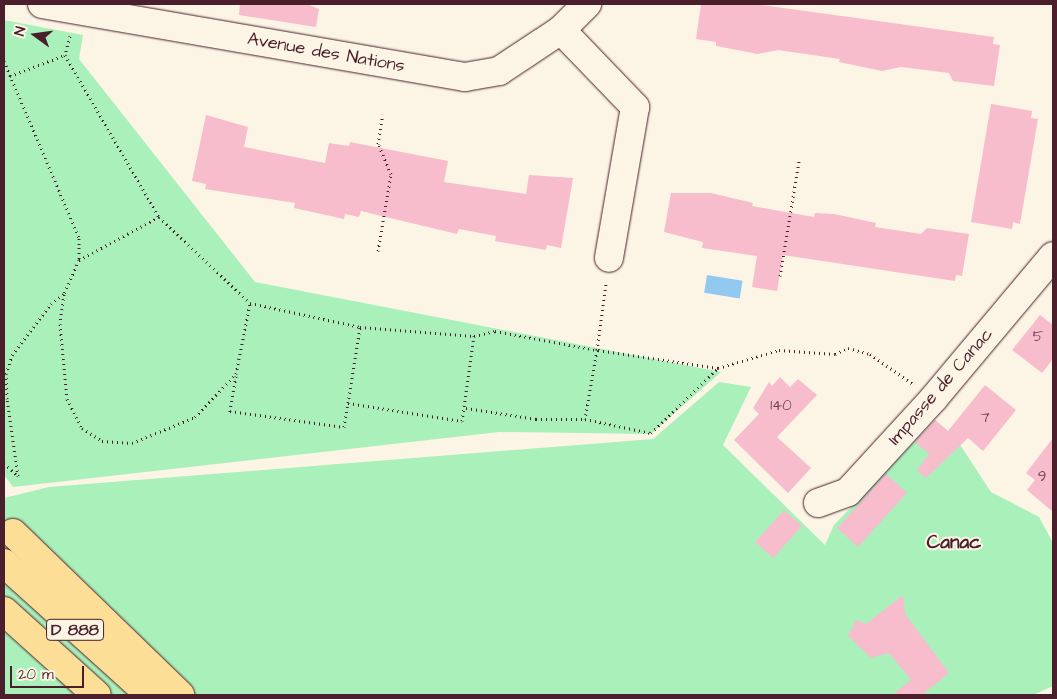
<!DOCTYPE html>
<style>
body{margin:0}
#map{position:relative;width:1057px;height:699px;overflow:hidden;background:#fcf5e5;font-family:"Architects Daughter",sans-serif}
div>[style]{position:absolute}
[style*='--x']{left:calc(var(--x)*1px);top:calc(var(--y)*1px);width:calc(var(--w)*1px);rotate:calc(var(--a)*1deg)}
.green>*{inset:0;background:#aaf0bb}
.water>*{inset:0;background:#92c9f0;transform-origin:0 0}
.building>*{inset:0;background:#f7bdcd;transform-origin:0 0}
.path>*{height:3px;margin-top:-1.5px;transform-origin:0;background:repeating-linear-gradient(90deg,#4a1f2b 0 1px,transparent 0 5px)}
.roads{filter:drop-shadow(0 0 1px #4a1f2b) drop-shadow(0 0 1px #4a1f2b)}
.minor>*{height:28px;margin:-14px;padding:0 14px;transform-origin:14px;border-radius:14px;background:#fcf5e5}
.trunk>*{height:28px;margin:-14px;padding:0 14px;transform-origin:14px;border-radius:14px;background:#fdde96}
span{translate:-50% -50%;white-space:nowrap;text-align:center;line-height:1.15;-webkit-text-stroke:4px #fcf5e5;paint-order:stroke}
.number-label{font-size:15px;color:#754654}
.number-label span{-webkit-text-stroke-width:0}
.shield-label span{padding:1px 4px;background:#fcf5e5;border:1px solid;border-radius:4px;-webkit-text-stroke-width:0}
.shield-label{font-size:16px;color:#4a1f2b;font-weight:700}
.street-label{font-size:18px;color:#4a1f2b}
.neighbourhood-label{font-size:19px;color:#4a1f2b;font-weight:700}
.frame{position:absolute;inset:0;border:5px solid #4a1f2b;pointer-events:none}
.north{position:absolute;left:10px;top:10px;width:50px;height:50px;-webkit-text-stroke:4px #fcf5e5;paint-order:stroke;rotate:284deg;font-size:14px;font-weight:700;line-height:20px;text-align:center;color:#4a1f2b}
.north::after{content:'';display:block;margin:auto;width:18px;height:22px;background:#4a1f2b;clip-path:polygon(50% 0,100% 100%,50% 72%,0 100%)}
.scale{position:absolute;left:10px;top:666px;width:74px;height:22px;box-sizing:border-box;border:2px solid #4a1f2b;border-top:0;padding-left:6px;font-size:15px;line-height:18px;white-space:nowrap;color:#4a1f2b;-webkit-text-stroke:4px #fcf5e5;paint-order:stroke}
</style>
<div id="map">
<div class="green">
<div style="clip-path:polygon(4px 20px,83px 35px,79px 59px,255px 282px,721px 372px,651px 434px,499px 432px,13px 487px,4px 475px)"></div>
<div style="clip-path:polygon(719px 382px,751px 387px,723px 445px,825px 545px,834px 525px,935px 420px,955px 437px,991px 492px,1039px 517px,1053px 543px,1053px 686px,1033px 695px,4px 695px,4px 498px,49px 487px,653px 439px)"></div>
</div>
<div class="water">
<div style="left:707px;top:275px;width:36px;height:18px;rotate:9deg"></div>
</div>
<div class="building">
<div style="clip-path:polygon(240px 4px,307px 4px,319px 9px,316px 27px,239px 15px)"></div>
<div style="clip-path:polygon(701px 4px,755px 4px,994px 37px,993px 44px,1000px 45px,994px 86px,953px 81px,949px 73px,901px 67px,882px 71px,839px 62px,840px 59px,778px 50px,758px 54px,716px 46px,716px 42px,696px 39px)"></div>
<div style="clip-path:polygon(991px 104px,1032px 111px,1031px 118px,1038px 119px,1020px 224px,1013px 222px,1012px 229px,971px 222px)"></div>
<div style="clip-path:polygon(206px 115px,248px 127px,244px 147px,325px 163px,329px 143px,349px 146px,350px 142px,448px 161px,444px 182px,526px 194px,529px 175px,573px 178px,561px 248px,547px 245px,546px 250px,495px 241px,496px 236px,459px 229px,457px 234px,361px 211px,359px 217px,345px 214px,344px 219px,294px 208px,295px 203px,205px 189px,206px 184px,192px 181px)"></div>
<div style="clip-path:polygon(671px 193px,711px 193px,753px 203px,752px 206px,814px 217px,815px 213px,834px 214px,876px 223px,875px 227px,921px 234px,927px 228px,969px 234px,962px 276px,956px 275px,955px 281px,783px 255px,777px 291px,752px 287px,757px 256px,702px 248px,703px 242px,664px 232px)"></div>
<div style="clip-path:polygon(1040px 315px,1053px 325px,1053px 359px,1042px 373px,1012px 350px)"></div>
<div style="clip-path:polygon(780px 377px,790px 387px,798px 379px,817px 395px,777px 437px,811px 468px,788px 493px,734px 440px,759px 414px,753px 408px,769px 382px,772px 386px)"></div>
<div style="clip-path:polygon(985px 385px,1016px 410px,983px 451px,968px 438px,926px 478px,917px 470px,929px 454px,915px 442px,935px 420px,948px 431px)"></div>
<div style="clip-path:polygon(1053px 438px,1053px 512px,1027px 490px,1035px 480px,1026px 473px)"></div>
<div style="left:886px;top:474px;width:28px;height:73px;rotate:42deg"></div>
<div style="left:784px;top:510px;width:24px;height:43px;rotate:42deg"></div>
<div style="clip-path:polygon(903px 595px,905px 614px,949px 673px,922px 695px,892px 695px,911px 680px,889px 653px,871px 658px,848px 636px,856px 620px,866px 624px)"></div>
</div>
<div class="path">
<div style="--x:70;--y:36;--w:20;--a:105"></div>
<div style="--x:65;--y:55;--w:187;--a:59.9"></div>
<div style="--x:159;--y:217;--w:125;--a:43.4"></div>
<div style="--x:250;--y:303;--w:113;--a:12.3"></div>
<div style="--x:360;--y:327;--w:114;--a:4.5"></div>
<div style="--x:474;--y:336;--w:22;--a:-13"></div>
<div style="--x:495;--y:331;--w:104;--a:10.6"></div>
<div style="--x:597;--y:350;--w:68;--a:-82.3"></div>
<div style="--x:4;--y:61;--w:192;--a:67"></div>
<div style="--x:79;--y:238;--w:22;--a:90"></div>
<div style="--x:79;--y:260;--w:37;--a:114"></div>
<div style="--x:64;--y:294;--w:30;--a:98"></div>
<div style="--x:60;--y:324;--w:75;--a:84.7"></div>
<div style="--x:67;--y:399;--w:33;--a:63"></div>
<div style="--x:82;--y:428;--w:24;--a:33"></div>
<div style="--x:102;--y:441;--w:30;--a:4"></div>
<div style="--x:132;--y:443;--w:68;--a:-22.4"></div>
<div style="--x:195;--y:417;--w:59;--a:-46.4"></div>
<div style="--x:236;--y:374;--w:72;--a:-78.8"></div>
<div style="--x:10;--y:76;--w:59;--a:-20.9"></div>
<div style="--x:378;--y:251;--w:78;--a:-80.4"></div>
<div style="--x:391;--y:174;--w:33;--a:-113"></div>
<div style="--x:378;--y:144;--w:30;--a:-81"></div>
<div style="--x:79;--y:260;--w:91;--a:-28.3"></div>
<div style="--x:780;--y:276;--w:117;--a:-80.6"></div>
<div style="--x:718;--y:368;--w:122;--a:-171.5"></div>
<div style="--x:597;--y:350;--w:70;--a:99.9"></div>
<div style="--x:585;--y:419;--w:67;--a:12"></div>
<div style="--x:651;--y:433;--w:93;--a:-44.1"></div>
<div style="--x:718;--y:368;--w:64;--a:-16.4"></div>
<div style="--x:779;--y:350;--w:56;--a:4.1"></div>
<div style="--x:835;--y:354;--w:14;--a:-25"></div>
<div style="--x:848;--y:348;--w:23;--a:15"></div>
<div style="--x:870;--y:354;--w:52;--a:34.9"></div>
<div style="--x:236;--y:376;--w:36;--a:100"></div>
<div style="--x:230;--y:411;--w:115;--a:8"></div>
<div style="--x:344;--y:427;--w:24;--a:-81"></div>
<div style="--x:348;--y:403;--w:115;--a:9"></div>
<div style="--x:462;--y:421;--w:86;--a:-82"></div>
<div style="--x:348;--y:403;--w:77;--a:-81"></div>
<div style="--x:466;--y:408;--w:71;--a:8.9"></div>
<div style="--x:536;--y:419;--w:49;--a:0"></div>
<div style="--x:4;--y:463;--w:19;--a:43"></div>
<div style="--x:18;--y:476;--w:78;--a:-98.1"></div>
<div style="--x:7;--y:399;--w:25;--a:-92"></div>
<div style="--x:6;--y:374;--w:20;--a:-72"></div>
<div style="--x:12;--y:355;--w:64;--a:-52.6"></div>
<div style="--x:51;--y:304;--w:16;--a:-38"></div>
</div>
<div class="roads">
<div class="minor">
<div style="--x:42;--y:4;--w:429;--a:9.8"></div>
<div style="--x:465;--y:77;--w:35;--a:-10"></div>
<div style="--x:499;--y:71;--w:74;--a:-33.5"></div>
<div style="--x:561;--y:30;--w:37;--a:-45"></div>
<div style="--x:561;--y:30;--w:107;--a:46.1"></div>
<div style="--x:635;--y:107;--w:153;--a:99.8"></div>
<div style="--x:818;--y:503;--w:32;--a:-20"></div>
<div style="--x:848;--y:492;--w:127;--a:-47.5"></div>
<div style="--x:934;--y:398;--w:185;--a:-50"></div>
</div>
<div class="trunk">
<div style="--x:13;--y:533;--w:233;--a:44.1"></div>
<div style="--x:4;--y:563;--w:197;--a:42.1"></div>
<div style="--x:4;--y:611;--w:125;--a:42.1"></div>
</div>
</div>
<div class="number-label">
<span style="left:1038px;top:337px">5</span>
<span style="left:781px;top:406px">140</span>
<span style="left:985px;top:418px">7</span>
<span style="left:1042px;top:477px">9</span>
</div>
<div class="shield-label">
<span style="left:75px;top:630px">D 888</span>
</div>
<div class="street-label">
<span style="left:326px;top:53px;rotate:10deg">Avenue des Nations</span>
<span style="left:941px;top:387px;rotate:-49deg">Impasse de Canac</span>
</div>
<div class="neighbourhood-label">
<span style="left:954px;top:543px">Canac</span>
</div>
<div class="frame"></div>
<div class="north">N</div>
<div class="scale">20 m</div>
</div>
